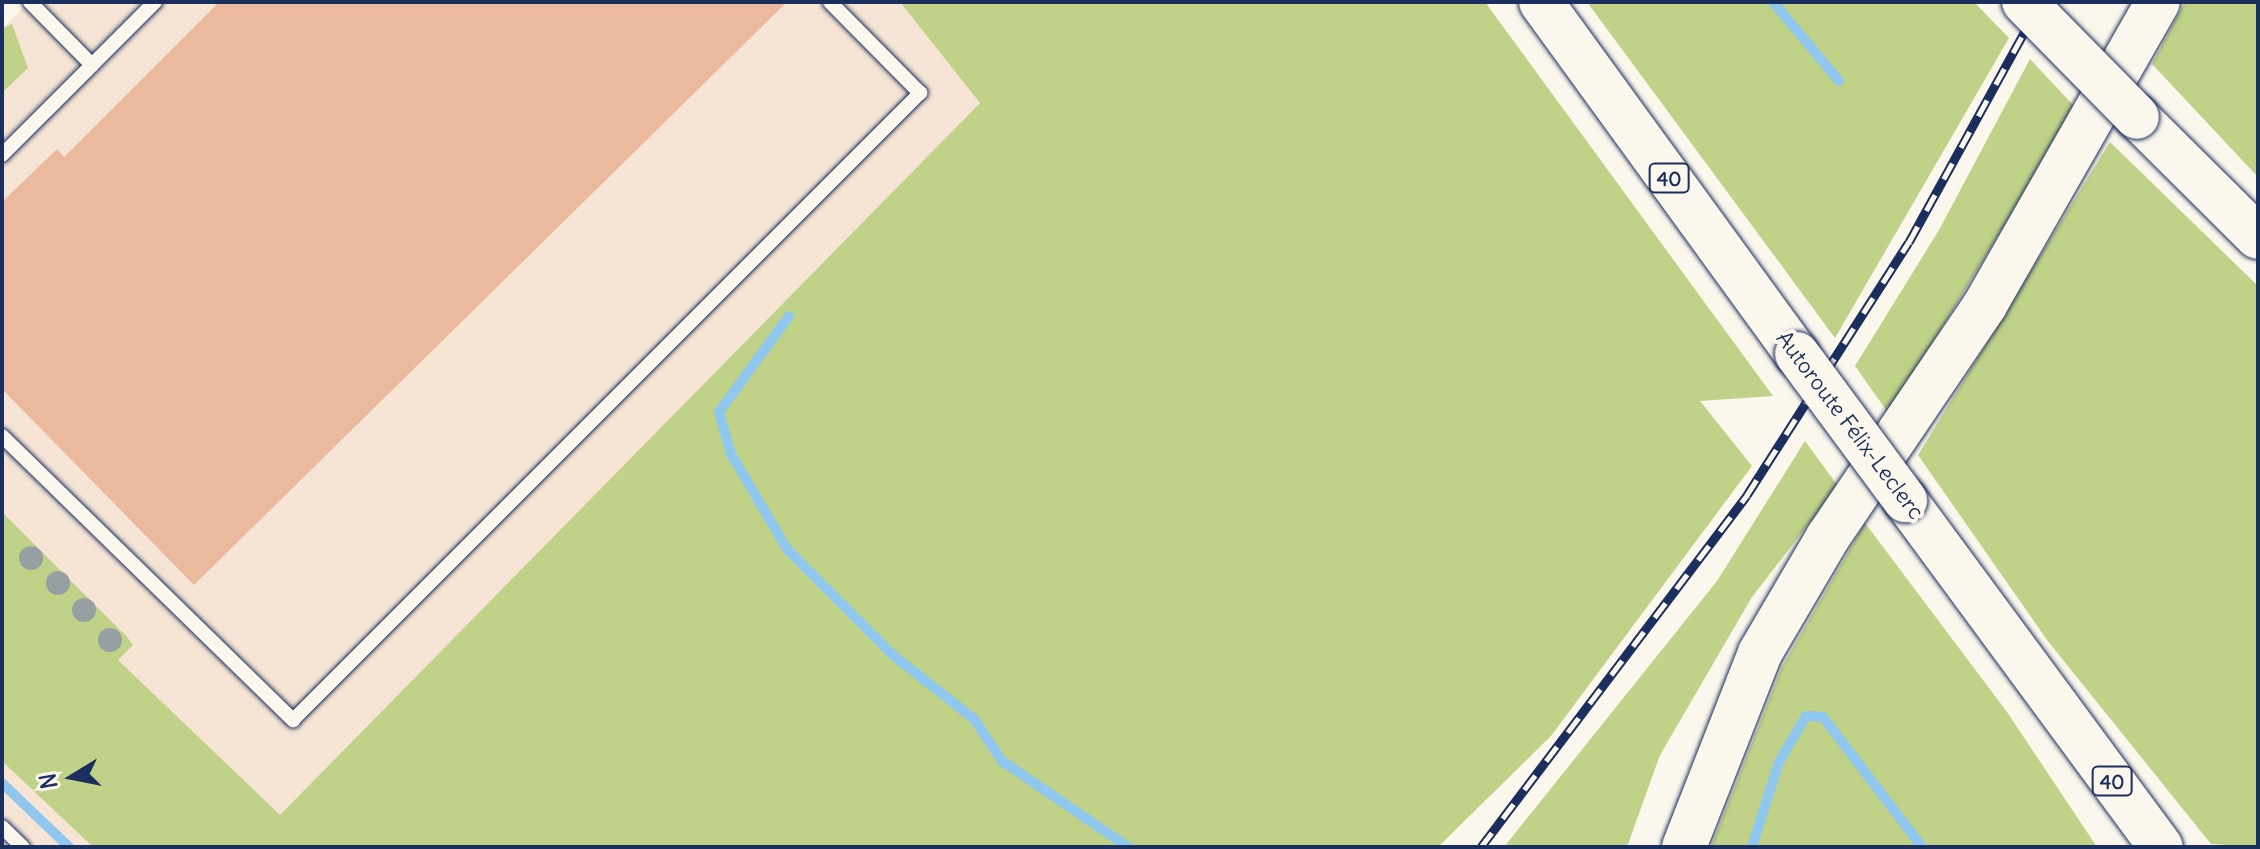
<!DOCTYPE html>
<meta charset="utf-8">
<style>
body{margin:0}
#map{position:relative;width:2260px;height:849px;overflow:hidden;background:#fbf7ec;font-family:Delius,sans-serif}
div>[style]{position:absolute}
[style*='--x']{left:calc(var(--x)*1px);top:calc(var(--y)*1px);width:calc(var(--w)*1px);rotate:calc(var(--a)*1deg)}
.built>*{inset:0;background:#f6e4d4}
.green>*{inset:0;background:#bfd288}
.stream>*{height:10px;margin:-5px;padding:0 5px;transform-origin:5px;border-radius:5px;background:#8fc7ee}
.building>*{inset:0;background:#ebb99d}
.roads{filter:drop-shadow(0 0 2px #1b2f5e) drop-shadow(0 0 2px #1b2f5e)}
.lane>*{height:14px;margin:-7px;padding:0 7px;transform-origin:7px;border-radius:7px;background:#fbf7ec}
.highway>*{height:44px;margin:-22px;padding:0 22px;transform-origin:22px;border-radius:22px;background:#fbf7ec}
.rail>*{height:9px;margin-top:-4.5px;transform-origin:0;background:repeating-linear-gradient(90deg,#fbf7ec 0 18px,#1b2f5e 0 36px);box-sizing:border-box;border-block:2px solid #1b2f5e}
.bridges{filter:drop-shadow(0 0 2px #1b2f5e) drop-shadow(0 0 2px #1b2f5e)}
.highway-bridge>*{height:44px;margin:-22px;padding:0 22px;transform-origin:22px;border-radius:22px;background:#fbf7ec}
.trees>*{width:24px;height:24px;margin:-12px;border-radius:50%;background:#96a0a3}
span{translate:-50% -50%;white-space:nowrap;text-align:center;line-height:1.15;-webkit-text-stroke:8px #fbf7ec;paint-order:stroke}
.shield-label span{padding:2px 6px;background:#fbf7ec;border:2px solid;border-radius:6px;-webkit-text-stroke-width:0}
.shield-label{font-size:20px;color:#1b2f5e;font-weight:700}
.street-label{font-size:22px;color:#1b2f5e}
.frame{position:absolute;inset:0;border:4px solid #1b2f5e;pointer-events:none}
.north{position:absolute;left:32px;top:737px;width:80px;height:80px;-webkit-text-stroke:6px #fbf7ec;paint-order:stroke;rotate:260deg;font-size:22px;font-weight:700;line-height:32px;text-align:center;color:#1b2f5e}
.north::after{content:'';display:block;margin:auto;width:28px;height:36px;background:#1b2f5e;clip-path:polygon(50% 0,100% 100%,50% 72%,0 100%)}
</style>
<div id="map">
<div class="built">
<div style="clip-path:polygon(29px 2px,900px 2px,980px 103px,280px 816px,2px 549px,2px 29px)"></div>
<div style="clip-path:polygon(2px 759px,96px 847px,2px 847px)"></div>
</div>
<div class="green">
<div style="clip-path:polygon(900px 2px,1485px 2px,1773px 396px,1700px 401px,1752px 466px,1551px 736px,1438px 847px,93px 847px,2px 761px,2px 512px,127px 637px,133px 645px,118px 660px,280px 815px,980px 103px)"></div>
<div style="clip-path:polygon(1587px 2px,1974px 2px,2009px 38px,1835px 338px)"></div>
<div style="clip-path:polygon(2185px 2px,2258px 2px,2258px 177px,2152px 64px)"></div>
<div style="clip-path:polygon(12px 24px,28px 68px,2px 93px,2px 29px)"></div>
<div style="clip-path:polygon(2030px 59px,2076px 108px,1889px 414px,1855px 366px,1939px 230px)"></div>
<div style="clip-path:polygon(2110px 142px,2258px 286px,2258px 847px,2211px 844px,2047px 640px,1918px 455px)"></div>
<div style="clip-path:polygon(1805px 441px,1838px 486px,1752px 597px,1660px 755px,1627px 847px,1504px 847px,1717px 581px)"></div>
<div style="clip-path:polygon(1865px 523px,2007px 712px,2097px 847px,1711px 847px,1782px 667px)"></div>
</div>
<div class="stream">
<div style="--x:1773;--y:2;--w:103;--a:50.1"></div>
<div style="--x:789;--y:316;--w:119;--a:126.1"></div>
<div style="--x:719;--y:412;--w:44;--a:74.1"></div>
<div style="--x:731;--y:454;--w:110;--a:59.5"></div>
<div style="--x:787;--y:549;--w:151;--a:45"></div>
<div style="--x:894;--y:656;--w:102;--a:38.2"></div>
<div style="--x:974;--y:719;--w:50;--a:56.3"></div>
<div style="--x:1002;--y:761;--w:153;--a:34.3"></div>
<div style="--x:2;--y:783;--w:93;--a:43.7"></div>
<div style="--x:1752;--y:847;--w:89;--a:-72.4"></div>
<div style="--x:1779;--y:762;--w:53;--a:-59.6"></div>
<div style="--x:1806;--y:716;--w:17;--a:3"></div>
<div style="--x:1823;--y:717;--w:163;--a:52.7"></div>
</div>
<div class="building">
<div style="clip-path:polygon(219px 2px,787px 2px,194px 585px,2px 389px,2px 202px,57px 149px,64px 157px)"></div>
</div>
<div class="roads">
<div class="lane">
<div style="--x:30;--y:2;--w:88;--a:45.5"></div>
<div style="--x:92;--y:65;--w:89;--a:-45"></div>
<div style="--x:2;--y:155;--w:127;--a:-45"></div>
<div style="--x:2;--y:436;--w:407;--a:44.3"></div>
<div style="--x:293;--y:720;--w:887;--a:-45"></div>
<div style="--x:920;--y:93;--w:128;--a:-134.7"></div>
<div style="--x:2;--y:827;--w:29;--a:44"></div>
</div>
<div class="highway">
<div style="--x:1541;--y:2;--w:435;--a:54"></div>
<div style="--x:2137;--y:117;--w:170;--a:44.8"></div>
<div style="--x:1905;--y:500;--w:431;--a:53.6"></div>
<div style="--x:1684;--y:847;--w:208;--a:-68.6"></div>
<div style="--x:1760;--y:653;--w:134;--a:-59.6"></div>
<div style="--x:1828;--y:537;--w:280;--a:-55.9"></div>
<div style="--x:1985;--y:305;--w:349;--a:-60.3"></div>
</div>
</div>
<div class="rail">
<div style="--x:1481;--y:847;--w:441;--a:-52.9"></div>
<div style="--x:1747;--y:495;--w:300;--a:-57.4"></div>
<div style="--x:1909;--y:242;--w:274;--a:-61.2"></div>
</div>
<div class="bridges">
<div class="highway-bridge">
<div style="--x:2024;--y:2;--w:161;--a:45.5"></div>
<div style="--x:1797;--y:354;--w:182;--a:53.5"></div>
</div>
</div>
<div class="trees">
<div style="left:31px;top:558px"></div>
<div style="left:58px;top:583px"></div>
<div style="left:84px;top:610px"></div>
<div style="left:110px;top:640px"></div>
</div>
<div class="shield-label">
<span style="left:1669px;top:178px">40</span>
<span style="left:2112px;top:781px">40</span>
</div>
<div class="street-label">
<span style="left:1850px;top:425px;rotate:53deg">Autoroute Félix-Leclerc</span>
</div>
<div class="frame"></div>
<div class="north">N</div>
</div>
